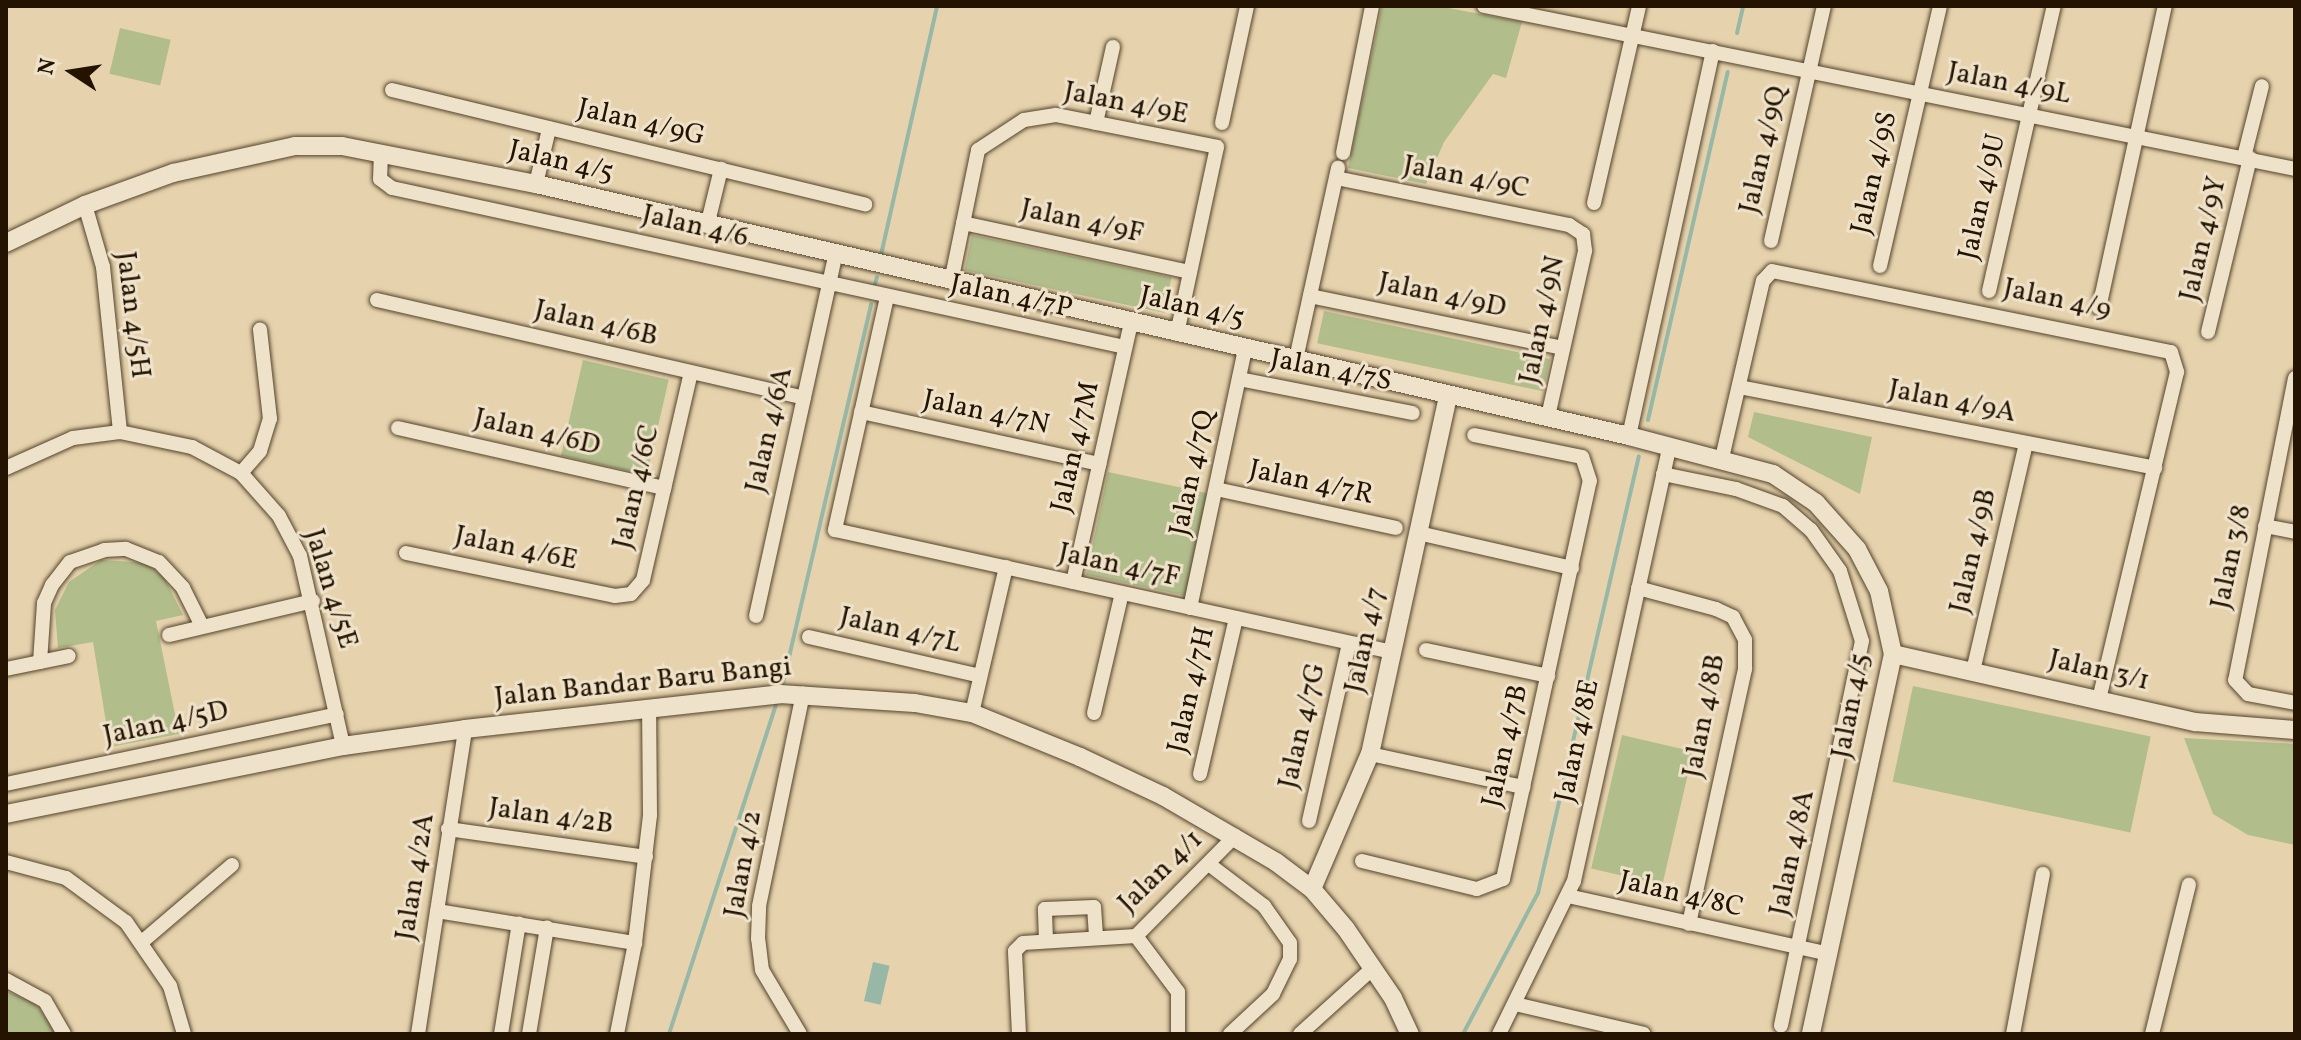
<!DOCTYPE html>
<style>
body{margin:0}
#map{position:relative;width:2301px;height:1040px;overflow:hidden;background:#e6d3ad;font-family:Vollkorn,serif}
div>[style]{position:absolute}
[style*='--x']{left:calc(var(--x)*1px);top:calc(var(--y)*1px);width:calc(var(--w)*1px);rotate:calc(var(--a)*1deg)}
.green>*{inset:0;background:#b2bd8c;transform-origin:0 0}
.water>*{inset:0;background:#97b8a6;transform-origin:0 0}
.stream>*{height:4px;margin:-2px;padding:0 2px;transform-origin:2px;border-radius:2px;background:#97b8a6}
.roads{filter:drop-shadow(0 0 2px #54432b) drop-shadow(0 0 2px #54432b)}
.minor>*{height:14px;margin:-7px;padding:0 7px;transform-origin:7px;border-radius:7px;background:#efe2ca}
.tertiary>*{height:18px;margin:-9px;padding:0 9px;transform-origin:9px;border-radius:9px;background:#efe2ca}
span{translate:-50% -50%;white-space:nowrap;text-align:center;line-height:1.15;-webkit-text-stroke:6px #efe2ca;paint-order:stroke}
.street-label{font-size:28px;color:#231300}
.frame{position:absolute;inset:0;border:8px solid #231300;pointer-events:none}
.north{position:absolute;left:32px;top:32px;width:80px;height:80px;-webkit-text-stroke:6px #efe2ca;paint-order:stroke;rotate:282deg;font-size:22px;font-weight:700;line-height:32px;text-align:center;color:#231300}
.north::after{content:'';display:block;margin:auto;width:28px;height:36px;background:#231300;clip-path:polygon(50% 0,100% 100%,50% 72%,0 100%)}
</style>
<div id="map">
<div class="green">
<div style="clip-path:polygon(1382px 6px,1438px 6px,1522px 22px,1506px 78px,1493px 74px,1444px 142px,1426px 184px,1348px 168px)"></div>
<div style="left:120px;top:28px;width:52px;height:47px;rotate:13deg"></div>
<div style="left:972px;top:235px;width:204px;height:36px;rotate:12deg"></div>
<div style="left:1324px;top:311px;width:231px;height:33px;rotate:12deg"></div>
<div style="left:583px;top:360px;width:88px;height:98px;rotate:13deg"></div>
<div style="clip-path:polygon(1754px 412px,1872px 437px,1860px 494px,1748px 437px)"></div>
<div style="left:1108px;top:472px;width:103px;height:105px;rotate:12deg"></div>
<div style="clip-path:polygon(101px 560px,147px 563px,165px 579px,183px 615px,156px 621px,179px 734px,110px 747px,93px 642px,58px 648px,55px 610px,69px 582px)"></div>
<div style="left:1913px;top:686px;width:243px;height:98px;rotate:12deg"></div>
<div style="left:1622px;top:735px;width:73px;height:137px;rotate:13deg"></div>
<div style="clip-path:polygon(2184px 738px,2295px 744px,2295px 845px,2248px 835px,2213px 814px)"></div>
<div style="clip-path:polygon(6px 991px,35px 1003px,58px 1034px,6px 1034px)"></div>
</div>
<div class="water">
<div style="left:873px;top:962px;width:17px;height:40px;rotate:13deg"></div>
</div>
<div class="stream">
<div style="--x:1737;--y:33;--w:28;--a:-77"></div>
<div style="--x:881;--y:255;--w:255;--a:-77.3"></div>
<div style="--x:875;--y:284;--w:7;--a:-74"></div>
<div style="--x:1648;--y:420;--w:357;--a:-77.1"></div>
<div style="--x:783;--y:683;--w:389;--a:-76.9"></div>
<div style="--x:669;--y:1034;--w:346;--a:-72"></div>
<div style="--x:1463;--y:1034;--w:160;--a:-62"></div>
<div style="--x:1538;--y:893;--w:448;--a:-77"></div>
</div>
<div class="roads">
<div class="minor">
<div style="--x:1484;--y:6;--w:827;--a:11.36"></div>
<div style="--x:392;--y:90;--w:487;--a:13.6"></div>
<div style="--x:1096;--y:123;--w:78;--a:-77.4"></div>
<div style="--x:1222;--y:123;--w:120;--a:-77.9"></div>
<div style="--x:381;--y:152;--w:27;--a:92"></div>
<div style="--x:380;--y:179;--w:15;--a:37"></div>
<div style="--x:392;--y:188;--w:750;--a:12.24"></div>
<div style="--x:1343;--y:153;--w:150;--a:-78.8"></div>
<div style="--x:2244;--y:157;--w:73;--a:-75.8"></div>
<div style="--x:1336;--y:178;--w:238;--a:11.4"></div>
<div style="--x:1569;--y:225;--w:17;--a:33"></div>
<div style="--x:1583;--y:234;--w:17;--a:83"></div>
<div style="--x:1585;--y:251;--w:170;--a:102.6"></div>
<div style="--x:536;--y:184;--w:57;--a:-76.7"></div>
<div style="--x:1594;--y:203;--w:202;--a:-77.1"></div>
<div style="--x:85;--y:205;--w:65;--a:73.8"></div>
<div style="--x:103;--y:267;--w:166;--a:84.1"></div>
<div style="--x:963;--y:223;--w:232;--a:12.2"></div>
<div style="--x:707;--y:226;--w:59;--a:-76.2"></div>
<div style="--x:1771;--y:241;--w:241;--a:-77.3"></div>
<div style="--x:1880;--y:266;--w:267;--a:-77"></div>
<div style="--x:951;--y:282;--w:135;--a:-78.4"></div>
<div style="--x:978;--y:150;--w:55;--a:-33.1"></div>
<div style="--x:1024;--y:120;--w:32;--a:-9"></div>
<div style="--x:1056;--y:115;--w:164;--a:11.2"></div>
<div style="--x:1217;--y:147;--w:191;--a:102.1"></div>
<div style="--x:1989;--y:291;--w:292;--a:-77.2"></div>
<div style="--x:1310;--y:296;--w:258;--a:11.6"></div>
<div style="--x:887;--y:297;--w:239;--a:102.6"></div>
<div style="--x:835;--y:530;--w:570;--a:12.35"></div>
<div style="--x:377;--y:300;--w:438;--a:12.9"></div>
<div style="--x:2099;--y:308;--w:309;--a:-77.7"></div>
<div style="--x:2208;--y:332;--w:179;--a:-76.4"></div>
<div style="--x:1296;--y:359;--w:196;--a:-77.6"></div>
<div style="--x:2295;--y:378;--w:308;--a:101.2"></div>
<div style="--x:2235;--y:680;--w:19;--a:47"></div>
<div style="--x:2248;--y:694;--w:48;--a:10.8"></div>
<div style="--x:1239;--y:379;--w:177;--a:11.1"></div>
<div style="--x:1739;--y:387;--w:424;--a:11"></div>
<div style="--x:861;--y:412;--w:244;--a:12.3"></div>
<div style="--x:398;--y:428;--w:273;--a:12.7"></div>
<div style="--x:1629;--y:436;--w:394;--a:-77.7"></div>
<div style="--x:1722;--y:458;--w:182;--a:-77"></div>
<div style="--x:1763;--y:281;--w:13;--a:-48"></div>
<div style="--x:1772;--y:271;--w:407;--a:11.5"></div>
<div style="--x:2171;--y:352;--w:21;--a:73"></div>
<div style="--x:2177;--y:372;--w:337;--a:103.4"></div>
<div style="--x:6;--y:468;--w:73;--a:-24.1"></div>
<div style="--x:73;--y:438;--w:47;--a:-7.3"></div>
<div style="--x:120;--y:432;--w:74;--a:11.8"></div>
<div style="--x:192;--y:447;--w:55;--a:28"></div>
<div style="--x:241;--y:473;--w:57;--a:48.5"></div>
<div style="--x:279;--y:516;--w:45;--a:62.3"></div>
<div style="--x:300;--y:556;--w:195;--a:77.2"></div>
<div style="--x:241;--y:473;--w:29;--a:-49"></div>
<div style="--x:260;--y:451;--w:34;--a:-73"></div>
<div style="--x:270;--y:419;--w:90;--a:-96.4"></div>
<div style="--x:1663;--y:474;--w:75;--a:11.6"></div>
<div style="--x:1736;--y:489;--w:50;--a:19.9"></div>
<div style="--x:1783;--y:506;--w:37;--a:41"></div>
<div style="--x:1811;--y:530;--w:50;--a:54.7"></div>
<div style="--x:1840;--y:571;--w:73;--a:72.6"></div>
<div style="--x:1862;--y:641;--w:393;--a:101.9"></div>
<div style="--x:1216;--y:489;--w:184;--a:12.2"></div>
<div style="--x:2265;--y:526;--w:31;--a:11"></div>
<div style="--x:1418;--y:533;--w:158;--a:12.8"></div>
<div style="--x:406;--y:553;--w:213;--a:11.6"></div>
<div style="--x:615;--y:596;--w:16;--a:-7"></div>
<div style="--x:631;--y:594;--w:18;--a:-49"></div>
<div style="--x:643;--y:580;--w:213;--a:-77"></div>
<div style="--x:1073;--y:582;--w:265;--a:-77.4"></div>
<div style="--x:1638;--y:588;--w:81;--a:15.1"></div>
<div style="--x:1716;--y:609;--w:19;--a:25"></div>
<div style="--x:1733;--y:617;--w:26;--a:62"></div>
<div style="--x:1745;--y:640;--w:29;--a:90"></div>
<div style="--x:1745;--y:669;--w:261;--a:102.4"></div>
<div style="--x:1190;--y:608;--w:265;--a:-78"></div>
<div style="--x:756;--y:616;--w:369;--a:-77.6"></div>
<div style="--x:169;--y:635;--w:148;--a:-13.3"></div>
<div style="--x:809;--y:637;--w:175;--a:12.8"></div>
<div style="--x:1426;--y:650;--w:125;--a:12"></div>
<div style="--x:40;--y:662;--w:59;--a:-86.1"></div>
<div style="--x:44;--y:603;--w:20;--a:-66"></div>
<div style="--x:52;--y:585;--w:29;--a:-52"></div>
<div style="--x:70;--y:562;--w:36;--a:-19"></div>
<div style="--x:104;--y:550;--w:22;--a:-3"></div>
<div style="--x:126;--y:549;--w:35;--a:22"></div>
<div style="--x:159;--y:562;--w:35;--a:47"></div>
<div style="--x:183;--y:588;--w:42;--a:63.4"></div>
<div style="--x:6;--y:669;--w:64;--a:-11.7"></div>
<div style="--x:1973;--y:671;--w:234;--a:-76.9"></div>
<div style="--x:972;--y:713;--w:150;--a:-76.9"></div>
<div style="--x:1094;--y:713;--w:123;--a:-76.9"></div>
<div style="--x:1370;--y:754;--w:157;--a:12.2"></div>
<div style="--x:1200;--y:774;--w:160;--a:-77"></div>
<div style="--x:6;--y:784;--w:338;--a:-11.9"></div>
<div style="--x:1309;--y:821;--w:182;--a:-77.3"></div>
<div style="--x:448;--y:829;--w:200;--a:8"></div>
<div style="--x:1362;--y:861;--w:118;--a:13.7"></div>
<div style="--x:1477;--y:889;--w:28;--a:-21"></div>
<div style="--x:1503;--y:879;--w:407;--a:-77.7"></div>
<div style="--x:1590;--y:481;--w:25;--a:-108"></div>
<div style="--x:1582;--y:457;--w:110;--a:-168.5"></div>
<div style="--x:6;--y:862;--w:62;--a:14.9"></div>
<div style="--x:66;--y:878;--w:74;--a:36.3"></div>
<div style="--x:126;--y:922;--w:78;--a:55.5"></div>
<div style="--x:170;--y:986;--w:50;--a:73.7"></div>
<div style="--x:1210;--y:865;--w:68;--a:37.2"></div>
<div style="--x:1264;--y:906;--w:45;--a:54.9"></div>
<div style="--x:1290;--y:943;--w:16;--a:90"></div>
<div style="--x:1290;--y:959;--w:39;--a:116"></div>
<div style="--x:1273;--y:994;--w:59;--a:137.1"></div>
<div style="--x:1568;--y:896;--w:267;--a:12.5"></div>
<div style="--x:437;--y:911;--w:201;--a:9.2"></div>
<div style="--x:635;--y:943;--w:93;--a:101.2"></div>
<div style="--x:1136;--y:936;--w:70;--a:53.1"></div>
<div style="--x:1178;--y:992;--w:42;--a:90"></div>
<div style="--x:143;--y:941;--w:117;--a:-40.5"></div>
<div style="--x:1046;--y:941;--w:32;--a:-92"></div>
<div style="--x:1045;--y:909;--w:49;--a:-2.3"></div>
<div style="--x:1094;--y:907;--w:31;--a:86"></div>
<div style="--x:635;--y:943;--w:129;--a:-83.3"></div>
<div style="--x:650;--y:815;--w:108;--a:-90.5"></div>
<div style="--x:6;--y:980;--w:44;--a:28.3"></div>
<div style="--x:45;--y:1001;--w:38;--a:60"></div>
<div style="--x:1515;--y:1004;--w:132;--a:13.1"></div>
<div style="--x:418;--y:1034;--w:309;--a:-81.2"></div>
<div style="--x:501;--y:1034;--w:112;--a:-80.8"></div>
<div style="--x:529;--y:1034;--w:108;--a:-80.4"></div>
<div style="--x:800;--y:1034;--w:74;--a:-120.7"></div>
<div style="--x:762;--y:970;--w:31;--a:-97"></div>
<div style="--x:758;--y:939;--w:33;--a:-88"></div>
<div style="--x:759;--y:906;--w:217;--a:-78.3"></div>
<div style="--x:1019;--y:1034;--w:83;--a:-92.8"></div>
<div style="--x:1015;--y:951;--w:11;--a:-45"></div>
<div style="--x:1023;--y:943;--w:113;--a:-3.5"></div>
<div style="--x:1136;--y:936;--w:141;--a:-45.3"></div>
<div style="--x:1300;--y:1034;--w:98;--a:-42.1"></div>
<div style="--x:1499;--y:1034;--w:170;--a:-63.9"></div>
<div style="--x:1574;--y:881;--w:446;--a:-77.6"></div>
<div style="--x:2013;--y:1034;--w:163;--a:-79.4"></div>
<div style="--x:2152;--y:1034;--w:154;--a:-76.1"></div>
</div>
<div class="tertiary">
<div style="--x:6;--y:243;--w:88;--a:-25.7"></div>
<div style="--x:85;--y:205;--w:94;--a:-20"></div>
<div style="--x:173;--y:173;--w:125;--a:-12.5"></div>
<div style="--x:295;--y:146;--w:47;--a:0"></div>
<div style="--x:342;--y:146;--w:198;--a:11.1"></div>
<div style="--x:536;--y:184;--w:1122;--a:12.98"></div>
<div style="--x:1629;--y:436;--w:149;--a:14.8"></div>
<div style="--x:1773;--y:474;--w:52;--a:34"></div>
<div style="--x:1816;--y:503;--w:62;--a:48.3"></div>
<div style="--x:1857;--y:549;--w:47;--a:62.4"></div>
<div style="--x:1879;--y:591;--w:65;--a:77.5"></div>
<div style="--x:1893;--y:654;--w:389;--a:102.2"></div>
<div style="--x:1893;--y:654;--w:310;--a:12.7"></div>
<div style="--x:2195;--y:722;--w:100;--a:4.6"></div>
<div style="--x:6;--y:814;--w:344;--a:-11.4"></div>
<div style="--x:343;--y:746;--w:123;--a:-7.9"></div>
<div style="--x:465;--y:729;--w:317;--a:-6.3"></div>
<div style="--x:780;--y:694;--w:135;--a:3.8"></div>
<div style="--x:915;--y:703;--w:58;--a:10"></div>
<div style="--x:972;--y:713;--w:117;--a:22.2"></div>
<div style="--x:1080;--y:757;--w:92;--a:25.2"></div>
<div style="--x:1163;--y:796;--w:131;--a:30.3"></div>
<div style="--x:1276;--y:862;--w:45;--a:36.9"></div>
<div style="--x:1312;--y:889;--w:52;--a:49.6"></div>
<div style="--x:1346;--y:929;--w:83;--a:55.7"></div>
<div style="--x:1393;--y:998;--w:40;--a:65"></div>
<div style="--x:1312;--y:889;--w:147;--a:-66.8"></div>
<div style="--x:1370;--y:754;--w:367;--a:-77.7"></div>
</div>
</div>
<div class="street-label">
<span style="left:2009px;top:84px;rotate:11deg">Jalan 4/9L</span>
<span style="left:1126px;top:104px;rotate:11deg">Jalan 4/9E</span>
<span style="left:641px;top:123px;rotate:13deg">Jalan 4/9G</span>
<span style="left:1764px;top:150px;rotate:-77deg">Jalan 4/9Q</span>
<span style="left:561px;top:162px;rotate:13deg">Jalan 4/5</span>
<span style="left:1875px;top:173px;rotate:-77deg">Jalan 4/9S</span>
<span style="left:1466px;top:178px;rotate:11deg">Jalan 4/9C</span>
<span style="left:1983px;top:197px;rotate:-77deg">Jalan 4/9U</span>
<span style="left:1082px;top:222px;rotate:12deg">Jalan 4/9F</span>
<span style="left:695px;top:227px;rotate:13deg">Jalan 4/6</span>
<span style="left:2204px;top:239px;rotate:-77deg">Jalan 4/9Y</span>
<span style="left:1442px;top:296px;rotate:12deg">Jalan 4/9D</span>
<span style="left:1011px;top:297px;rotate:12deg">Jalan 4/7P</span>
<span style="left:2057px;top:300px;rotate:12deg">Jalan 4/9</span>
<span style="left:1192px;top:308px;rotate:13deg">Jalan 4/5</span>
<span style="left:132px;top:315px;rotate:83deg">Jalan 4/5H</span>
<span style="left:1543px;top:320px;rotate:-78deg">Jalan 4/9N</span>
<span style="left:596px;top:324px;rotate:13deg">Jalan 4/6B</span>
<span style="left:1331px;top:371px;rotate:11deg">Jalan 4/7S</span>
<span style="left:1952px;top:402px;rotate:11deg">Jalan 4/9A</span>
<span style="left:986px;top:413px;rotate:12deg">Jalan 4/7N</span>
<span style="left:770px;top:430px;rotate:-77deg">Jalan 4/6A</span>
<span style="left:537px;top:433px;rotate:13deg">Jalan 4/6D</span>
<span style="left:1076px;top:447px;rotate:-77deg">Jalan 4/7M</span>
<span style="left:1193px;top:473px;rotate:-78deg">Jalan 4/7Q</span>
<span style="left:1311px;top:483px;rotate:12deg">Jalan 4/7R</span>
<span style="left:637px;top:487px;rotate:-77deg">Jalan 4/6C</span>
<span style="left:516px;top:549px;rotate:12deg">Jalan 4/6E</span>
<span style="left:1974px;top:551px;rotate:-77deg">Jalan 4/9B</span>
<span style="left:2232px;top:557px;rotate:-78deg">Jalan 3/8</span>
<span style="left:1119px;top:566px;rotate:12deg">Jalan 4/7F</span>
<span style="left:330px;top:589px;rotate:73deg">Jalan 4/5E</span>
<span style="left:900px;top:631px;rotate:13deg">Jalan 4/7L</span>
<span style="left:1366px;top:640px;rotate:-78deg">Jalan 4/7</span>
<span style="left:2099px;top:671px;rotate:13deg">Jalan 3/1</span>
<span style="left:643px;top:683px;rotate:-6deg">Jalan Bandar Baru Bangi</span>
<span style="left:1192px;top:690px;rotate:-77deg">Jalan 4/7H</span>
<span style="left:1852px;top:706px;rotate:-79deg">Jalan 4/5</span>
<span style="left:1705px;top:716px;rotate:-79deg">Jalan 4/8B</span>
<span style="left:166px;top:724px;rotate:-12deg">Jalan 4/5D</span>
<span style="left:1303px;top:726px;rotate:-77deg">Jalan 4/7G</span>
<span style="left:1578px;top:741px;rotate:-78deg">Jalan 4/8E</span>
<span style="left:1506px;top:746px;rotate:-77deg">Jalan 4/7B</span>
<span style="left:551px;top:817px;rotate:8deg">Jalan 4/2B</span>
<span style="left:1793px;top:853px;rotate:-78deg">Jalan 4/8A</span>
<span style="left:744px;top:864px;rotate:-80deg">Jalan 4/2</span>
<span style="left:1161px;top:872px;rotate:-44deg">Jalan 4/1</span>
<span style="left:416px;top:877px;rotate:-81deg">Jalan 4/2A</span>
<span style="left:1681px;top:895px;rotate:13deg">Jalan 4/8C</span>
</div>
<div class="frame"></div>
<div class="north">N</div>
</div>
